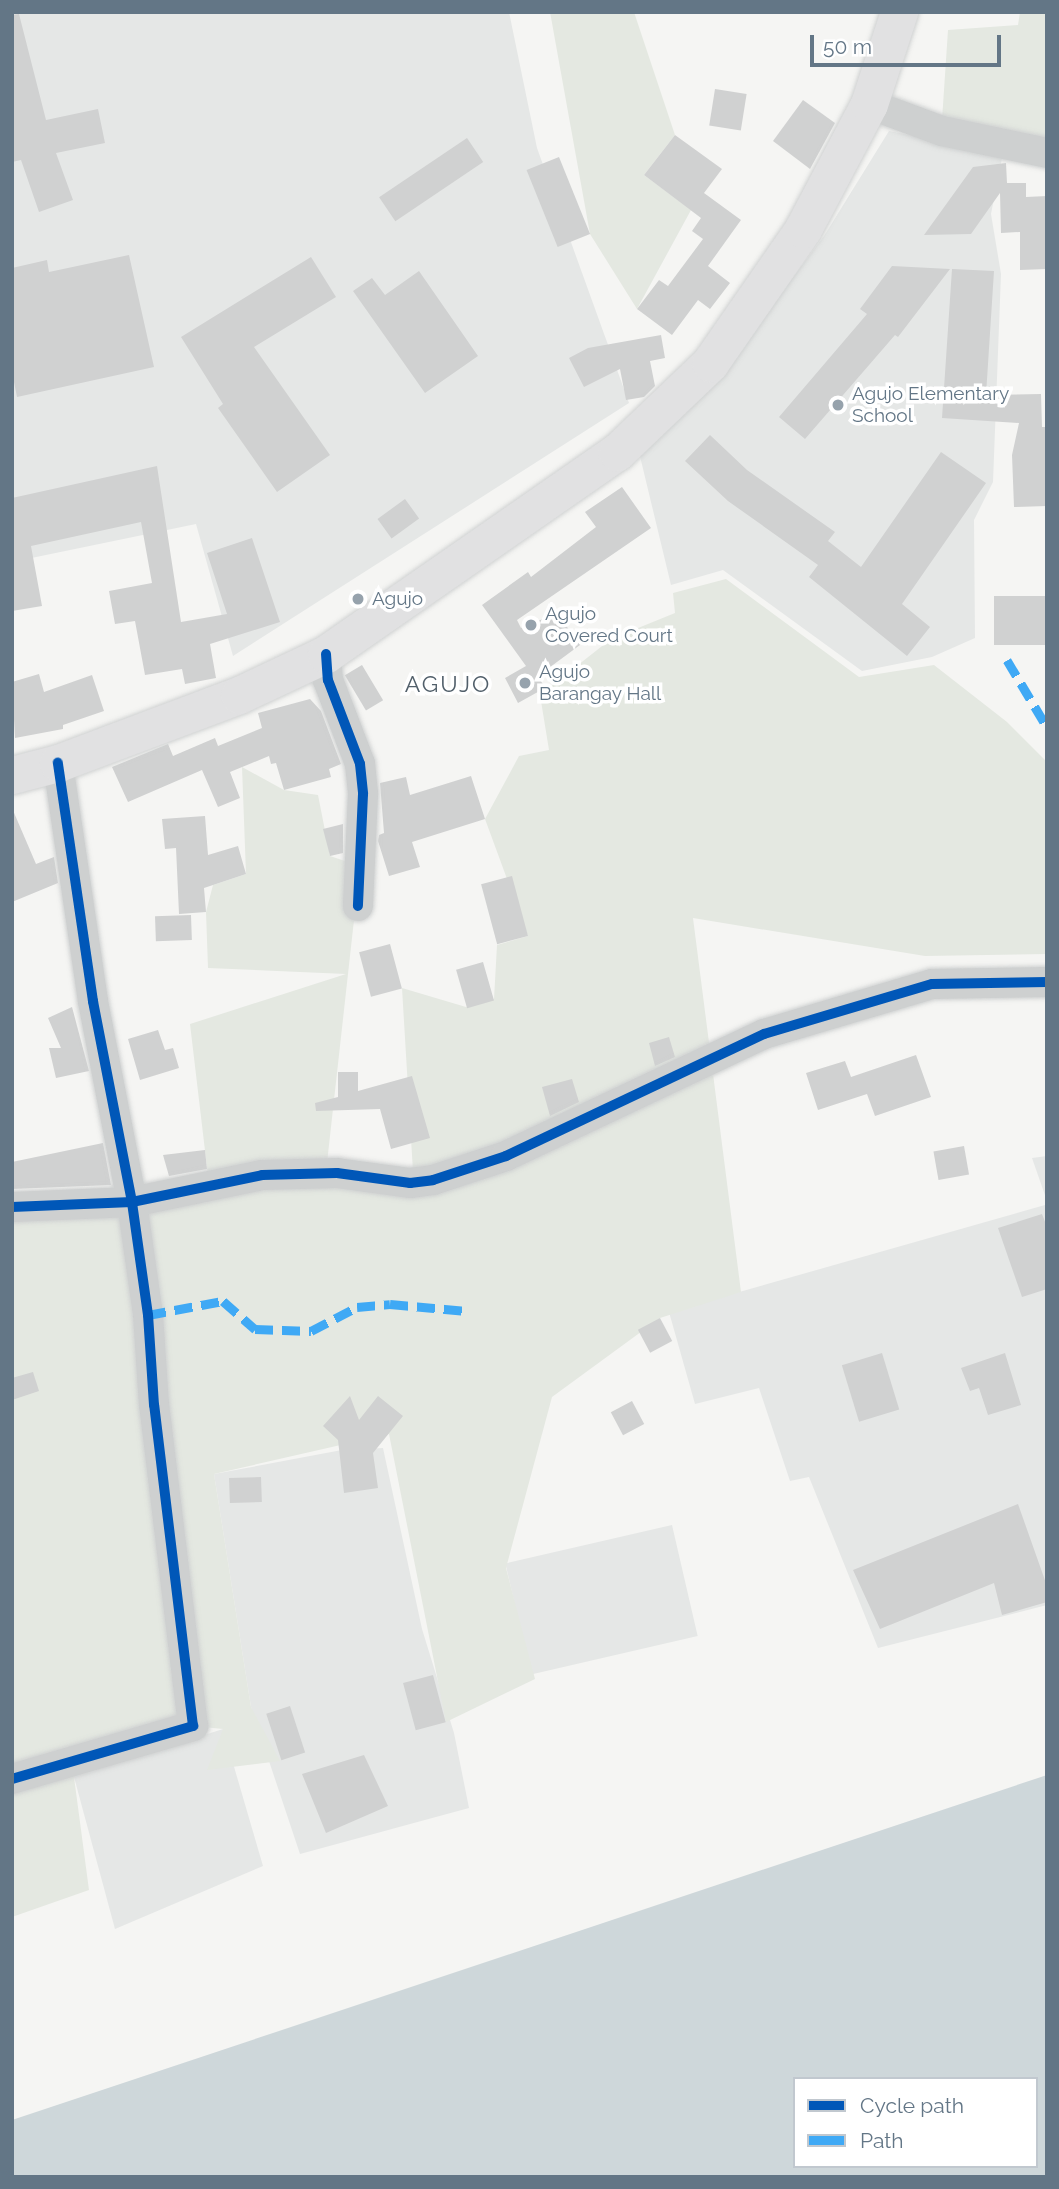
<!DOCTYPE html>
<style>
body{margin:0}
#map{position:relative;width:1059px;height:2189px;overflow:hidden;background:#f5f5f3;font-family:Raleway,sans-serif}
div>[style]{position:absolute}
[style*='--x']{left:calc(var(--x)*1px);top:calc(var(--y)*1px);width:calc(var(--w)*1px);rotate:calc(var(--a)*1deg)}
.built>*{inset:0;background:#e5e7e6;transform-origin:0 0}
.green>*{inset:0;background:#e4e8e1}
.water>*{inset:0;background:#ced7da}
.building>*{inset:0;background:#d0d1d1;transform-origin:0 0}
.roads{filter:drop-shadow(0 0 2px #d0d2d2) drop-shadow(0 0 2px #d0d2d2)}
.minor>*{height:30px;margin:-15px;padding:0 15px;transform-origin:15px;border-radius:15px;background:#ced0d0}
.major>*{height:37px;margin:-18.5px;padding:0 18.5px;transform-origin:18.5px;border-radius:18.5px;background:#e1e1e2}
.quiet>*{height:9px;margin-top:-4.5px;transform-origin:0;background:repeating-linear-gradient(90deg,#3fa9f5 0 18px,transparent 0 27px)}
.cycleway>*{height:10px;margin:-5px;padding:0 5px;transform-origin:5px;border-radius:5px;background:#0057b8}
.dots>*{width:19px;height:19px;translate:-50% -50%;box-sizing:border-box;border:4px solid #fff;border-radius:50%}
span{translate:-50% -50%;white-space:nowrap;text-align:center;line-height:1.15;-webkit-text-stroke:7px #fff;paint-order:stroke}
.poi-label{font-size:19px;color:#637686}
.left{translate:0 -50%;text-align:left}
.quarter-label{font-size:23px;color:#515f6a;letter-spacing:2px}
.frame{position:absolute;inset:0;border:14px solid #637686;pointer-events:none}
.legend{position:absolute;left:793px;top:2077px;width:245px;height:91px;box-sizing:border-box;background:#fff;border:2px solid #c1c8cf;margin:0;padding:9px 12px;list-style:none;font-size:21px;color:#637686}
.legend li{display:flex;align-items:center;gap:14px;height:35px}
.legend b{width:35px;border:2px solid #c1c8cf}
.scale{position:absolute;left:810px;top:35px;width:191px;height:32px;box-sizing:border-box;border:4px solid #637686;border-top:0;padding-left:9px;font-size:21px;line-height:24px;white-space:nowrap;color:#637686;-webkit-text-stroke:5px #fff;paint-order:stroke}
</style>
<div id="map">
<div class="built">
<div style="clip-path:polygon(12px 12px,509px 12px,537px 148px,629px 403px,233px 656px,196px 524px,12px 562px)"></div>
<div style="clip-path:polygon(889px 131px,1003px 153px,991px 214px,1001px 274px,993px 482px,974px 520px,975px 638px,932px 657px,862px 671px,723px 570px,671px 585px,638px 448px,758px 324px,824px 236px)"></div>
<div style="clip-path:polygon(1047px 1156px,1047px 1201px,1032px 1158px)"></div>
<div style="clip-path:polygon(1045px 1205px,1047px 1605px,878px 1648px,809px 1477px,790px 1481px,759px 1388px,695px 1404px,669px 1312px)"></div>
<div style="clip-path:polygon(383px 1448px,422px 1629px,454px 1733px,469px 1808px,300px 1854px,251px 1707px,214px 1474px,342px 1450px)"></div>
<div style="left:672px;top:1525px;width:114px;height:171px;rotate:77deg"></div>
<div style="clip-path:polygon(223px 1729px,263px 1866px,115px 1929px,74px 1777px)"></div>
</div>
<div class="green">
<div style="clip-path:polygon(550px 12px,634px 12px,675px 135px,644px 175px,691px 210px,637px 309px,590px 234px)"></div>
<div style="clip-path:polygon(1020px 12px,1047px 12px,1047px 145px,942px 120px,948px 30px,1018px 25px)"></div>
<div style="clip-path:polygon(726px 579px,859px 677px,934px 665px,1007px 722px,1047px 762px,1047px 954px,925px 956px,693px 918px,741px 1292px,660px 1318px,552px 1397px,506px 1568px,535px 1679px,446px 1722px,389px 1434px,214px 1474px,251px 1707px,280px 1761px,207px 1770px,223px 1729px,193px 1726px,74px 1777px,89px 1890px,12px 1917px,12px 1201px,413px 1172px,402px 988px,466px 1007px,494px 999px,497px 945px,528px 936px,485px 819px,519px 756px,549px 750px,540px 695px,611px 639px,675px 613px,673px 593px)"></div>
<div style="clip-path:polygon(242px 767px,284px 790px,318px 795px,330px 856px,360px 866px,327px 1163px,282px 1159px,208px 1176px,190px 1024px,346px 974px,208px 968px,206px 912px,213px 885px,246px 874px)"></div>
</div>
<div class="water">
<div style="clip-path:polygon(evenodd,1047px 1775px,1047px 2177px,12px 2177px,12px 2120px,1047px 1775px,795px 2079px,1036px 2079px,1036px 2166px,795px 2166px,795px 2079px)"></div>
</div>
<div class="building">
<div style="clip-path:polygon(19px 14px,46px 120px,98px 109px,105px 143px,56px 153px,73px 200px,39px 212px,21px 160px,12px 162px,12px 15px)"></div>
<div style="left:715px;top:89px;width:32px;height:37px;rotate:9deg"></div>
<div style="clip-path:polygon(803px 100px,835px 123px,810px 169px,773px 141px)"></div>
<div style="clip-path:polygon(675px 135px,722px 169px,704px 193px,741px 220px,708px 266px,730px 283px,710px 309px,698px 300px,672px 335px,637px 309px,659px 280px,668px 286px,703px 239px,692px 231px,701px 218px,644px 175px)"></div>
<div style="left:467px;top:138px;width:29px;height:106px;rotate:56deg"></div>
<div style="left:559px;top:157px;width:83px;height:35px;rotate:68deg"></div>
<div style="clip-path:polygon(1006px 163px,1007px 183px,1026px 183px,1026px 197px,1047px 196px,1047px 269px,1020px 270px,1020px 232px,1001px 233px,1000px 193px,971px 234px,924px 235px,973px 167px)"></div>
<div style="clip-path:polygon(129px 255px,154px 367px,17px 397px,12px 372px,12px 268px,47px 260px,49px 272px)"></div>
<div style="clip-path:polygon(311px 257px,336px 297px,254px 347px,330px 455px,277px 492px,218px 408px,223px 404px,181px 337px)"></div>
<div style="clip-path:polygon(892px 266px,950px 269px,898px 337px,895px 335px,805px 439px,779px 417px,867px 314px,860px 309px)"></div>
<div style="clip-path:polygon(952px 269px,994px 271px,986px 395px,1041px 394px,1042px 427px,1047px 427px,1047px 506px,1014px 507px,1012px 455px,1019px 423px,942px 418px)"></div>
<div style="clip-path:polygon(419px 271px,478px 356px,425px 393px,353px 291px,372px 278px,385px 295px)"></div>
<div style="clip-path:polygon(661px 335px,665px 358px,650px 361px,655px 386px,644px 397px,626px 400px,620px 369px,584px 387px,569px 358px,588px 348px)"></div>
<div style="clip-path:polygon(710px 435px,747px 470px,835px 532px,828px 541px,861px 567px,941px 452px,986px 483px,902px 604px,930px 627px,907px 656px,809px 577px,818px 565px,728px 501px,685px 461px)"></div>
<div style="clip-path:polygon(157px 466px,181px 622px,227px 614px,207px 553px,252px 538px,280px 622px,210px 644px,216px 678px,185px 684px,182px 669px,145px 675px,135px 621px,115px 624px,109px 591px,152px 583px,141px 522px,31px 546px,42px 606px,12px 611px,12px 498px)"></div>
<div style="clip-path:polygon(622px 487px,651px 528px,517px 620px,521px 628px,557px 613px,580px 645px,538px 676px,545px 688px,518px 703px,505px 678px,526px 666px,482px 605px,528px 572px,531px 577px,596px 527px,585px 512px)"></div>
<div style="left:405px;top:499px;width:24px;height:34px;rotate:54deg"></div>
<div style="left:1047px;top:596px;width:49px;height:53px;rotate:90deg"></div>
<div style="left:362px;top:665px;width:41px;height:20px;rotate:59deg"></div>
<div style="clip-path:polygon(39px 674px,44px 692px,92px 675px,104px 711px,63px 725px,63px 729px,15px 738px,12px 682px)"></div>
<div style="clip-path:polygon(310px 699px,321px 711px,341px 764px,329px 769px,331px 777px,284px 790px,276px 763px,271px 764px,269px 756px,230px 772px,240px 798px,218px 807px,202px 770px,128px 802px,112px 767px,168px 744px,173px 756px,215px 738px,218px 746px,262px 728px,258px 713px)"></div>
<div style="clip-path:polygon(471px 776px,485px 819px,412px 842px,420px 867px,389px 876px,378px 841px,379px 835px,384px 833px,380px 783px,406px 777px,410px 795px)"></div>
<div style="clip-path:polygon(12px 808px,36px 864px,54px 857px,58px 883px,12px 902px)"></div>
<div style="clip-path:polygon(205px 816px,208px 855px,238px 846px,246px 874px,204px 888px,206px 912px,179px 914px,176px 848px,165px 849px,162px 819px)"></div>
<div style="clip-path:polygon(343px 824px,343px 853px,330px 856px,323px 829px)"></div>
<div style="left:512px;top:876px;width:62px;height:32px;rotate:75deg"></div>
<div style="left:191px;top:915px;width:25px;height:36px;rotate:88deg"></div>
<div style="left:390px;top:944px;width:46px;height:32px;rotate:75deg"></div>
<div style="left:483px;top:962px;width:40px;height:28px;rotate:74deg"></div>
<div style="clip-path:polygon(72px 1007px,89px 1071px,56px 1078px,49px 1048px,61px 1048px,48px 1018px)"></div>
<div style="clip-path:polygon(158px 1030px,165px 1050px,173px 1048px,179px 1068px,140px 1080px,128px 1039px)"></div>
<div style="clip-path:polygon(669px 1037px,675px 1057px,655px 1066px,649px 1043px)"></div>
<div style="clip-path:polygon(916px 1055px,931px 1097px,875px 1116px,867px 1094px,818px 1110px,806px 1073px,845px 1061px,851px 1077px)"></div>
<div style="clip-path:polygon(338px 1072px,358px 1072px,358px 1091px,412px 1076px,430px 1138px,391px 1149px,380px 1109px,316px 1111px,315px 1103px,338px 1097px)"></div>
<div style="clip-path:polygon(572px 1079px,579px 1102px,550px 1116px,542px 1087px)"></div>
<div style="clip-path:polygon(103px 1143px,111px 1185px,12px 1189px,12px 1162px)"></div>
<div style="left:964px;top:1146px;width:29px;height:31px;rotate:80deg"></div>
<div style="clip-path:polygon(205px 1150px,207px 1169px,169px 1176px,163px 1155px)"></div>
<div style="clip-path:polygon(1042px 1214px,1047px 1227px,1047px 1289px,1022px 1297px,998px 1228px)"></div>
<div style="left:660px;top:1318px;width:26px;height:25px;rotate:62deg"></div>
<div style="left:882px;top:1353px;width:59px;height:42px;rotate:73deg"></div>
<div style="clip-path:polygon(1005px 1353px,1021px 1405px,988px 1415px,979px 1388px,970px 1391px,961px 1368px)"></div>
<div style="clip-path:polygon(33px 1372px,39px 1391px,12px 1400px,12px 1378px)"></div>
<div style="clip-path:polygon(350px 1396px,359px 1420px,378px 1396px,403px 1416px,373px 1453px,378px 1488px,344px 1493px,338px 1440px,323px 1426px)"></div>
<div style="left:632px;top:1401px;width:26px;height:24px;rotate:62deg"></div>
<div style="left:261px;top:1477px;width:25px;height:32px;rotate:88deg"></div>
<div style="clip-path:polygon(1018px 1504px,1047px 1586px,1047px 1602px,1002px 1615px,994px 1583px,880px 1629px,853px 1570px)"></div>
<div style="left:433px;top:1675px;width:49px;height:31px;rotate:75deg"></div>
<div style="left:290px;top:1706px;width:49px;height:25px;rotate:72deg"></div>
<div style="clip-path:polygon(364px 1755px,388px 1806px,326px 1833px,302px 1774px)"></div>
</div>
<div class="roads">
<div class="minor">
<div style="--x:869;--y:104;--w:78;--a:20.3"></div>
<div style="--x:942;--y:131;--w:107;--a:11.8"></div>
<div style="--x:326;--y:654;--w:26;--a:86"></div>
<div style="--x:328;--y:680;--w:90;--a:69.1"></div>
<div style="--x:360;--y:764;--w:30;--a:84"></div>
<div style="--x:363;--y:794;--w:112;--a:92.6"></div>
<div style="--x:12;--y:1207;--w:120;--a:-2.4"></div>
<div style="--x:132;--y:1202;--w:133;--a:-11.7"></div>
<div style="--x:262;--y:1175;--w:75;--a:-1.5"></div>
<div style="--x:337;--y:1173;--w:74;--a:7.8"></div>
<div style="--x:410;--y:1183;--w:23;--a:-7"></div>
<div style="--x:433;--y:1180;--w:77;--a:-18.2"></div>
<div style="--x:506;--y:1156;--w:285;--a:-25.3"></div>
<div style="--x:764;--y:1034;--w:175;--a:-16.6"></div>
<div style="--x:932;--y:984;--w:115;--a:-1"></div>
<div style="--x:12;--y:1779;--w:189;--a:-16.3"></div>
<div style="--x:193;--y:1726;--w:323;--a:-96.9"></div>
<div style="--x:154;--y:1405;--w:90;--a:-93.8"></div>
<div style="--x:148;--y:1315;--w:114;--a:-98.1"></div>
<div style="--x:132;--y:1202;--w:205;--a:-101"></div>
<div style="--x:93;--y:1001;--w:241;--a:-98.4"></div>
</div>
<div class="major">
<div style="--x:12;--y:775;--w:48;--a:-14.6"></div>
<div style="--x:58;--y:763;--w:193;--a:-20.6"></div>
<div style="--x:239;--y:695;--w:96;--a:-25.2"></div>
<div style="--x:326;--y:654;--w:354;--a:-34.8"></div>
<div style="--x:617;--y:452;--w:129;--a:-43.7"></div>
<div style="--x:710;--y:363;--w:163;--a:-55.2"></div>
<div style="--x:803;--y:229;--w:141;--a:-62.2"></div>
<div style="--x:869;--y:104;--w:97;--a:-71.9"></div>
</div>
</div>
<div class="quiet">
<div style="--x:1007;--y:660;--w:78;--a:59.2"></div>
<div style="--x:148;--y:1315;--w:76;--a:-10.6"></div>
<div style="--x:223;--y:1301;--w:43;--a:41.2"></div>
<div style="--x:255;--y:1329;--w:56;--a:2"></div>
<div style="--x:311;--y:1331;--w:52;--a:-27.6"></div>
<div style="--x:357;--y:1307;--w:33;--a:-5"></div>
<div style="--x:390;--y:1304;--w:77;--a:5.2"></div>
</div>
<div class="cycleway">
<div style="--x:326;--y:654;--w:26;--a:86"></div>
<div style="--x:328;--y:680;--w:90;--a:69.1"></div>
<div style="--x:360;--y:764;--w:30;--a:84"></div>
<div style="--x:363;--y:794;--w:112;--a:92.6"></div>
<div style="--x:12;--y:1207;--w:120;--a:-2.4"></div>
<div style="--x:132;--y:1202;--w:133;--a:-11.7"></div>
<div style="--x:262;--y:1175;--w:75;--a:-1.5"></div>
<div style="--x:337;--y:1173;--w:74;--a:7.8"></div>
<div style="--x:410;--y:1183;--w:23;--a:-7"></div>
<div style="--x:433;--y:1180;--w:77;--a:-18.2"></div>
<div style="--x:506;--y:1156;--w:285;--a:-25.3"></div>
<div style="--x:764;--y:1034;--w:175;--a:-16.6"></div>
<div style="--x:932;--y:984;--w:115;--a:-1"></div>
<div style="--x:12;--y:1779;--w:189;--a:-16.3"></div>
<div style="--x:193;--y:1726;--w:323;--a:-96.9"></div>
<div style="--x:154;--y:1405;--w:90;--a:-93.8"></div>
<div style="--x:148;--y:1315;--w:114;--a:-98.1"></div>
<div style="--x:132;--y:1202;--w:205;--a:-101"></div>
<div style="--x:93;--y:1001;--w:241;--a:-98.4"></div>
</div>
<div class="dots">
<div style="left:838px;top:405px;background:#96a2ac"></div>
<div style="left:358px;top:599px;background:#96a2ac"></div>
<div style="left:531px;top:625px;background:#96a2ac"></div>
<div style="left:525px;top:683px;background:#96a2ac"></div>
</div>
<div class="poi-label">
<span class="left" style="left:852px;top:405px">Agujo Elementary<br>School</span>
<span class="left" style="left:372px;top:599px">Agujo</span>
<span class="left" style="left:545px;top:625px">Agujo<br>Covered Court</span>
<span class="left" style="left:539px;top:683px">Agujo<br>Barangay Hall</span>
</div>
<div class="quarter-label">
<span style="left:448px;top:684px">AGUJO</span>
</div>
<div class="frame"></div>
<ul class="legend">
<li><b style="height:9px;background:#0057b8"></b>Cycle path</li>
<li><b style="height:9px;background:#3fa9f5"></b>Path</li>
</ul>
<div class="scale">50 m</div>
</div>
